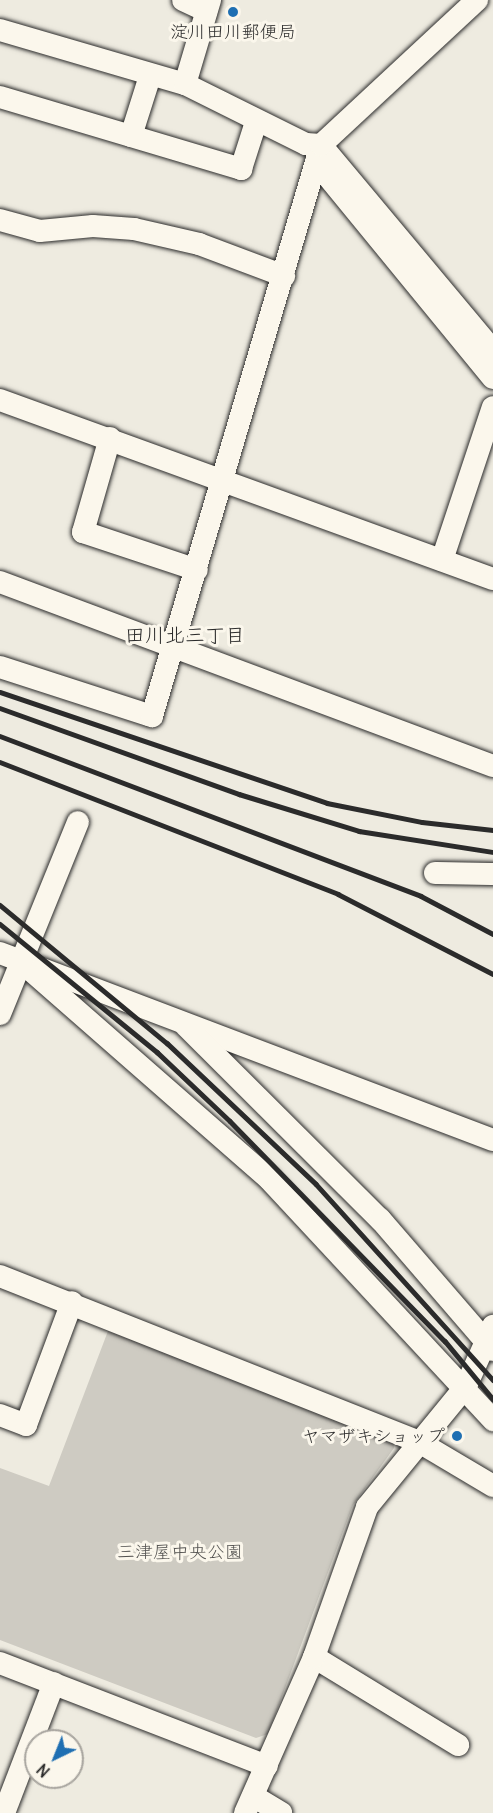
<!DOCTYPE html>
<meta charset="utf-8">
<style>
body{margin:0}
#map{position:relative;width:493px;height:1813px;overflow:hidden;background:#eeebe0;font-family:Delius,"Klee One",sans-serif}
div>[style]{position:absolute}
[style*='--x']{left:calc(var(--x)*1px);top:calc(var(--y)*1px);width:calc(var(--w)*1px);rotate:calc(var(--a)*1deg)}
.green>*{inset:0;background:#cecbc2}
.roads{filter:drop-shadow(0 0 2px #2b2b2b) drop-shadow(0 0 2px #2b2b2b)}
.minor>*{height:22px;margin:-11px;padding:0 11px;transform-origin:11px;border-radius:11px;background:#fbf7ec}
.rail>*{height:4.5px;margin:-2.25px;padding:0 2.25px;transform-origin:2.25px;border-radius:2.25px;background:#2b2b2b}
.dots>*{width:16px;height:16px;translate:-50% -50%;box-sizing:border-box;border:3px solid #fbf7ec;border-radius:50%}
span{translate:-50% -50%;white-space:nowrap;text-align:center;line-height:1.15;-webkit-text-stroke:6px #fbf7ec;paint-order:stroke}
.poi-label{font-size:18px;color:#2b2b2b}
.right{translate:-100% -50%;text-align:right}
.park-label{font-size:18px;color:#545351}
.neighbourhood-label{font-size:20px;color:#2b2b2b}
.north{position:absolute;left:24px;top:1729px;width:60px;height:60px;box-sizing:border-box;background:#fbf7ec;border:2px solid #a8a59f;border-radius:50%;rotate:223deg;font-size:16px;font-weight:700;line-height:24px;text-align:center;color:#2b2b2b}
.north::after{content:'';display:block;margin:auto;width:21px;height:27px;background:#1f6fb2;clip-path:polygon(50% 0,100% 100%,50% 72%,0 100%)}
</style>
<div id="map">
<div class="green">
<div style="clip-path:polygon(108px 1331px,393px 1439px,394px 1448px,353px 1505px,268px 1734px,256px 1738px,0 1640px,0 1468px,49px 1486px)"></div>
</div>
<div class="roads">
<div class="minor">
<div style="--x:183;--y:0;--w:26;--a:25"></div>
<div style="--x:0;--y:30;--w:193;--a:16.3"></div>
<div style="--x:185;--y:84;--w:135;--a:26.4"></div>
<div style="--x:306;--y:144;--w:15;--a:4"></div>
<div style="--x:321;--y:145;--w:268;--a:50.1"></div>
<div style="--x:185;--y:84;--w:88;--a:-73.4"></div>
<div style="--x:0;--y:97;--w:252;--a:16.6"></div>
<div style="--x:241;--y:169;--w:49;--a:-72.3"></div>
<div style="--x:131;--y:136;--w:63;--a:-72.4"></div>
<div style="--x:316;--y:162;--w:279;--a:50.7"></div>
<div style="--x:0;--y:220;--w:41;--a:15.4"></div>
<div style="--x:40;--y:231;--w:53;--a:-5.4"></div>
<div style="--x:93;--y:226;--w:41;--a:4.2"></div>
<div style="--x:134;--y:229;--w:67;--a:13"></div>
<div style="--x:199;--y:244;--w:91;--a:20.6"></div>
<div style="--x:0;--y:400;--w:524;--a:19.96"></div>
<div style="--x:110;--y:438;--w:98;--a:106"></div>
<div style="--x:83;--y:532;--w:120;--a:18.4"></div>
<div style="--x:442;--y:560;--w:161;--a:-71.6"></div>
<div style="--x:0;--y:582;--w:526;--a:20.47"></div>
<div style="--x:0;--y:667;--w:160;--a:17.9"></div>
<div style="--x:152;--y:716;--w:595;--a:-73.51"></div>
<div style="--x:321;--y:145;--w:213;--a:-42.9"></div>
<div style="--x:435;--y:873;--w:58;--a:1"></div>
<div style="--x:0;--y:953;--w:527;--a:20.77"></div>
<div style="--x:19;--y:960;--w:334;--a:41.2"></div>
<div style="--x:270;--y:1180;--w:328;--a:47.1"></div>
<div style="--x:0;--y:1014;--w:207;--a:-67.9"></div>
<div style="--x:186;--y:1026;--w:274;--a:44.9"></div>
<div style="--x:380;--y:1219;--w:173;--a:49.2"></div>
<div style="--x:0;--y:1276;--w:451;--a:21.6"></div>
<div style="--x:419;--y:1442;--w:86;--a:30.7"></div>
<div style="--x:0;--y:1415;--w:28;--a:21"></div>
<div style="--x:26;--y:1425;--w:131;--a:-69.5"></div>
<div style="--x:314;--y:1657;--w:169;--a:31.4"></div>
<div style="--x:0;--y:1663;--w:286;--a:21.1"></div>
<div style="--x:253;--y:1796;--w:33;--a:31"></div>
<div style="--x:4;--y:1813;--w:139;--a:-69"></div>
<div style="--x:245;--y:1813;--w:171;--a:-66.1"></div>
<div style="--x:314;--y:1657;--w:159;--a:-70.5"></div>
<div style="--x:367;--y:1507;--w:156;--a:-50.7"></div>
<div style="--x:466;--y:1386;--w:66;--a:-65.8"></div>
</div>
</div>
<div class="rail">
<div style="--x:0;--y:692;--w:345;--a:18.7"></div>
<div style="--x:327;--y:803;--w:97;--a:11.3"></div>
<div style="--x:422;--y:822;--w:71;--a:6.4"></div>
<div style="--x:0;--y:708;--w:254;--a:19.8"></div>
<div style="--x:239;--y:794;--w:126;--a:17.1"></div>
<div style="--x:359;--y:831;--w:136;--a:8.9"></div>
<div style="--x:0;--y:736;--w:450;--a:20.8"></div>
<div style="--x:421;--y:896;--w:81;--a:27.8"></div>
<div style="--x:0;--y:762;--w:363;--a:21.3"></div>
<div style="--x:338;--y:894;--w:174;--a:27.3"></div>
<div style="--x:0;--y:905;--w:217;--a:39.6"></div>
<div style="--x:167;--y:1043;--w:205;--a:43.4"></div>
<div style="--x:316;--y:1184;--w:264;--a:47.9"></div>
<div style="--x:0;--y:924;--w:203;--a:39.2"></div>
<div style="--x:157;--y:1052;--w:100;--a:43.4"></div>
<div style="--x:230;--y:1121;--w:308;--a:45.7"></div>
<div style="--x:445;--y:1341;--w:75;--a:50.4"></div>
</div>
<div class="dots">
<div style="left:233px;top:12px;background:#1f6fb2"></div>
<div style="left:457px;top:1436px;background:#1f6fb2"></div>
</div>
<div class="poi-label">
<span style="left:233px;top:32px">淀川田川郵便局</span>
<span class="right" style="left:445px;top:1436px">ヤマザキショップ</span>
</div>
<div class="park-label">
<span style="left:180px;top:1552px">三津屋中央公園</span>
</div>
<div class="neighbourhood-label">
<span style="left:185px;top:634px">田川北三丁目</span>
</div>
<div class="north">N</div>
</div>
